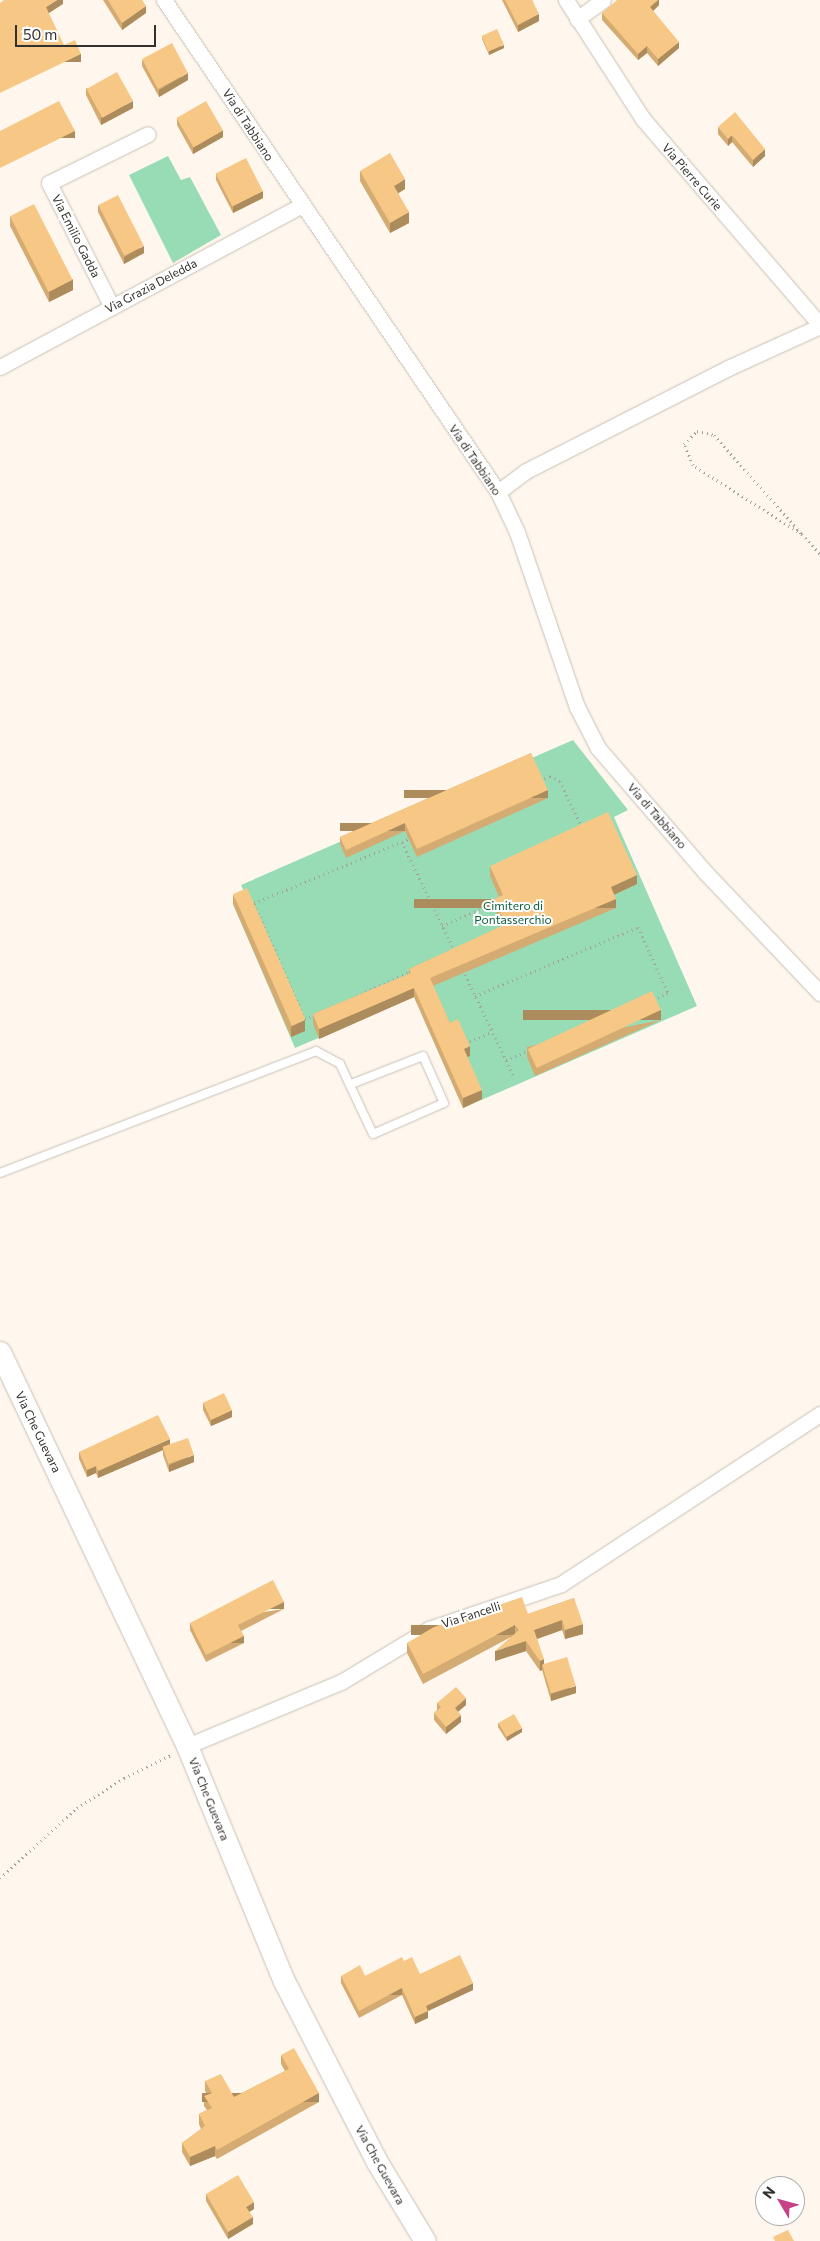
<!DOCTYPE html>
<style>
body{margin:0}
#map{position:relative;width:820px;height:2241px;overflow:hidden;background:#fff7ed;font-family:Commissioner,sans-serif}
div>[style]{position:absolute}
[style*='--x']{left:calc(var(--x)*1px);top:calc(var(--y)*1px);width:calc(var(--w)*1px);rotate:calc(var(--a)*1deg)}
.green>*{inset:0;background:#98dcb6}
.path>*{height:3px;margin-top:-1.5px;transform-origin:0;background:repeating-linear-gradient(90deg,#a5a099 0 1px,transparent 0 5px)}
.roads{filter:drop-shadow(0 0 1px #c7c0b7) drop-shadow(0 0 1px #c7c0b7)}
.lane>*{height:8px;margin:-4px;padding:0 4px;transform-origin:4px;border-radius:4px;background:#fff}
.street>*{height:15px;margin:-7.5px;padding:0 7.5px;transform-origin:7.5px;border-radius:7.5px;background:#fff}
.secondary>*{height:21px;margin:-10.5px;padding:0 10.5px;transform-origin:10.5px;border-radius:10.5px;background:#fff}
.wall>*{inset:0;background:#d4ab72}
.shaded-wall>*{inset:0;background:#ac8b5d;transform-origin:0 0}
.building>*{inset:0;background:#f6c785;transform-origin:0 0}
span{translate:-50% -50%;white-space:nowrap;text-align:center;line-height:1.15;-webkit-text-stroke:4px #fff;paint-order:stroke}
.street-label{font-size:12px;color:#33312d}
.park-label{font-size:12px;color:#0c5e3c}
.north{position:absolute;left:755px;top:2176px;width:50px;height:50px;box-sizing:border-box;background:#fff;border:1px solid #adadab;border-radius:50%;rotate:307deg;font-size:14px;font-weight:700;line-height:20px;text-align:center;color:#33312d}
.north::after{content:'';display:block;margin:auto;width:18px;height:22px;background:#c64185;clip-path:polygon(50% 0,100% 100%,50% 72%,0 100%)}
.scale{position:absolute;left:15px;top:25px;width:141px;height:22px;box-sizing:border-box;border:2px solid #33312d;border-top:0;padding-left:6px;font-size:15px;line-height:18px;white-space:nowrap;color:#33312d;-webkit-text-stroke:4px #fff;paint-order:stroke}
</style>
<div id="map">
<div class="green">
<div style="clip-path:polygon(168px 156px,181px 180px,190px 177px,221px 235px,173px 263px,129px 175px)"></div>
<div style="clip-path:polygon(573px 740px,628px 810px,614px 817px,697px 1006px,463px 1108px,414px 997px,295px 1048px,233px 904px,247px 898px,241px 885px)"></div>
</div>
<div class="path">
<div style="--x:802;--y:534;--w:129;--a:-147.7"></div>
<div style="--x:693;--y:465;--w:23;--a:-113"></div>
<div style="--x:684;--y:444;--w:18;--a:-45"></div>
<div style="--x:697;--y:431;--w:17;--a:13"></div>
<div style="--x:714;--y:435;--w:132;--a:48.4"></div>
<div style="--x:802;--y:534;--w:27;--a:48"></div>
<div style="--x:540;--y:781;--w:11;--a:-27"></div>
<div style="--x:550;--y:776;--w:11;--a:27"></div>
<div style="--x:560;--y:781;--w:52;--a:64.9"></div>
<div style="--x:402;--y:842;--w:120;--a:64.3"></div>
<div style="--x:442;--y:926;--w:59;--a:-24"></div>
<div style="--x:463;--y:970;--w:119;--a:64.5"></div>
<div style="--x:475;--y:996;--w:177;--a:-22.9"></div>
<div style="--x:638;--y:927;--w:72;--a:65.6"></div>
<div style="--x:668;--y:993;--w:17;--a:156"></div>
<div style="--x:352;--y:998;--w:67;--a:-24.7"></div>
<div style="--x:315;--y:1015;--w:11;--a:158"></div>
<div style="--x:305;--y:1019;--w:127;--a:-113.7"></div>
<div style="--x:254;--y:903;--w:170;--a:-22.5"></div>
<div style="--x:465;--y:1043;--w:29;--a:-22"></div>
<div style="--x:506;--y:1060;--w:26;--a:-23"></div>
<div style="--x:0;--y:1878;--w:104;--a:-42.3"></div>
<div style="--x:77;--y:1808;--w:56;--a:-32.6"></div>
<div style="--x:124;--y:1778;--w:52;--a:-26.1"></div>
</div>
<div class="roads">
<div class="lane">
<div style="--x:0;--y:1173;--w:339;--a:-21.1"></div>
<div style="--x:316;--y:1051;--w:27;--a:28"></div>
<div style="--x:340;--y:1064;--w:77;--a:64.8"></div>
<div style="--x:373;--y:1134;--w:77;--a:-23.6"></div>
<div style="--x:444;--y:1103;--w:51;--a:-114.1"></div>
<div style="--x:423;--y:1056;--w:77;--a:158.7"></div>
</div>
<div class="street">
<div style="--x:164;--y:0;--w:595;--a:55.83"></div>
<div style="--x:498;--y:492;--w:44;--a:64.6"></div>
<div style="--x:517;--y:532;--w:185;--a:71.1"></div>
<div style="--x:577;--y:707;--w:46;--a:62.9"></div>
<div style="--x:598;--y:748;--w:165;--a:49.2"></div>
<div style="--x:706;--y:873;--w:166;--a:46.5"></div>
<div style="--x:566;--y:0;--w:142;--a:57.1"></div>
<div style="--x:643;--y:119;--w:272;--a:49.3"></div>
<div style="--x:577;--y:19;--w:32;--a:-36"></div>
<div style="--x:112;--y:307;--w:139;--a:-116.9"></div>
<div style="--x:49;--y:183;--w:110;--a:-26.3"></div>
<div style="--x:0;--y:367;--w:343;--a:-28.2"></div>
<div style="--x:498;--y:492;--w:35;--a:-37"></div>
<div style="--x:526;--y:471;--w:227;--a:-27"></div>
<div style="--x:728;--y:368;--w:101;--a:-24.5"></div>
<div style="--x:187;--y:1746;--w:167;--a:-22.6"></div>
<div style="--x:341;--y:1682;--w:103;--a:-31.1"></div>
<div style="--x:429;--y:1629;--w:139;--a:-18.8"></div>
<div style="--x:561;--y:1584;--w:310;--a:-33.3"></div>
</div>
<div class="secondary">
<div style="--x:0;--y:1352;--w:436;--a:64.6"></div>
<div style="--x:187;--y:1746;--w:254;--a:67.6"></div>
<div style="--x:284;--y:1981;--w:203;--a:62.8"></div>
<div style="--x:377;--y:2162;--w:92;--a:58.7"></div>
</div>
</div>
<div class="wall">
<div style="clip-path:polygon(103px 0,142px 0,146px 13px,122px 30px)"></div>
<div style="clip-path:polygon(502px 0,532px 0,539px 21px,518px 32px)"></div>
<div style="clip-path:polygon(659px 0,659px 5px,653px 11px,679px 48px,658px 66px,647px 53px,638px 60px,602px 20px,602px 13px)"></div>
<div style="clip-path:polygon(482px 36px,504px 48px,489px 55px,482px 39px)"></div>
<div style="clip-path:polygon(142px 60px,188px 80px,159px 97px,142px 66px)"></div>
<div style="clip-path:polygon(86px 88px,133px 108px,101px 125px,86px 95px)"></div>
<div style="clip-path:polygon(177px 118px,223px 137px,193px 154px,177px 125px)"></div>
<div style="clip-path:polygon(718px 127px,765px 156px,753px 167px,732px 142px,728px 146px,718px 134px)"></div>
<div style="clip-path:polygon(360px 171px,405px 189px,398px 193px,409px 223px,390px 233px,360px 181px)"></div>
<div style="clip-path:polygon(216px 173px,263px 198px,233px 213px,216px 180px)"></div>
<div style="clip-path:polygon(98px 205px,144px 253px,124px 264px,98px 212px)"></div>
<div style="clip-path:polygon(10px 216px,73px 290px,49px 302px,10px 226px)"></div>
<div style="clip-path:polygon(531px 753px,548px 798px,417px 857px,405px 831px,346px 858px,340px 844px,340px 837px)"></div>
<div style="clip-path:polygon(490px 866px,637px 884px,614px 895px,616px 908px,433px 986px,450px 1023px,470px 1056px,467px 1057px,482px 1099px,463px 1108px,414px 997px,319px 1039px,313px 1024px,313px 1014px,409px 974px,409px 969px,503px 926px,494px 908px,494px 899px,499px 897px,490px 876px)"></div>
<div style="clip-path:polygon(233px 894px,305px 1031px,291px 1037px,233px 904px)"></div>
<div style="clip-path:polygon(661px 1020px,535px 1076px,527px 1057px,527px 1047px)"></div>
<div style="clip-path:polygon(203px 1403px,232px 1417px,211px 1426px,203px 1410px)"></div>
<div style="clip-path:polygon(170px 1445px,194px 1462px,169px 1472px,163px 1455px,163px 1450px,98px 1478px,96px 1473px,87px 1477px,79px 1459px,79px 1452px)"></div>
<div style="clip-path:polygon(574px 1598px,583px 1634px,565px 1639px,562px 1630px,537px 1639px,544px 1664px,576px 1693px,551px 1701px,542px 1670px,540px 1671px,526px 1651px,495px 1661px,511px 1637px,423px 1684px,407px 1653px,407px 1643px,528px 1614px)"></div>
<div style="clip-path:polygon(284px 1609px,241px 1631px,244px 1643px,206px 1662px,190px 1630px,190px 1623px)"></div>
<div style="clip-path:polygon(437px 1703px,466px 1705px,458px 1712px,461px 1722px,446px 1734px,434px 1720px,434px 1713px,437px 1710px)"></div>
<div style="clip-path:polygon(498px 1723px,522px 1732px,507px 1741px,498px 1727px)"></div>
<div style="clip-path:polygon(404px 1961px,420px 1974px,473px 1990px,428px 2011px,428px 2018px,415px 2024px,402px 1995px,359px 2018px,341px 1983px,341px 1976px,365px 1976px)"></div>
<div style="clip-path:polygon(281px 2055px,319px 2102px,217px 2159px,215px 2156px,190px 2166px,182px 2152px,182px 2143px,201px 2129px,199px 2124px,199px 2114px,207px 2110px,204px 2106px,204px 2096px,208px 2095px,205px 2091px,205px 2081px,234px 2097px,285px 2071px,281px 2064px)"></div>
<div style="clip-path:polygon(206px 2194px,254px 2209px,249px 2212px,253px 2224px,228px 2239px,206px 2201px)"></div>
</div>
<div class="shaded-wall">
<div style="clip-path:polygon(57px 0,63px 0,63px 4px,46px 15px,46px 7px)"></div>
<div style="clip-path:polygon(658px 0,659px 0,659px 5px,650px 14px,650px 7px)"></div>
<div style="clip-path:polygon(146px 6px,146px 13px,122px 30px,122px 23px)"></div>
<div style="clip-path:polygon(539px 14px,539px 21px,518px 32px,518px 25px)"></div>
<div style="clip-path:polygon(679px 42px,679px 48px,658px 66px,658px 59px)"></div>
<div style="clip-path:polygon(504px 45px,504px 48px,489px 55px,489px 51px)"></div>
<div style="clip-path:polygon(647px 46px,647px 53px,638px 60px,638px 54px)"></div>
<div style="left:81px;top:54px;width:8px;height:90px;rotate:90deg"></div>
<div style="clip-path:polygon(188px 73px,188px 80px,159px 97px,159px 90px)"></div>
<div style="clip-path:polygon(133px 101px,133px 108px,101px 125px,101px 118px)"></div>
<div style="clip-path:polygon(223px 130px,223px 137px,193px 154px,193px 147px)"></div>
<div style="left:75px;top:131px;width:7px;height:84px;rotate:90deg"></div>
<div style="clip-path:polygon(732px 135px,732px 142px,728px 146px,728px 139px)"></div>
<div style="clip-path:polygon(765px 149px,765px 156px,753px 167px,753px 160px)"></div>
<div style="clip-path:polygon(405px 179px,405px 189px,394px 196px,394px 186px)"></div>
<div style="clip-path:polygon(263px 191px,263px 198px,233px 213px,233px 206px)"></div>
<div style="clip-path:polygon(409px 212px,409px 223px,390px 233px,390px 223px)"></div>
<div style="clip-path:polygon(144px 246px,144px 253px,124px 264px,124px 257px)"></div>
<div style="clip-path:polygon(73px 279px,73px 290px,49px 302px,49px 292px)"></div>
<div style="left:548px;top:790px;width:8px;height:144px;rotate:90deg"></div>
<div style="left:405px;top:823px;width:8px;height:65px;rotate:90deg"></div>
<div style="clip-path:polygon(637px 875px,637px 884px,611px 896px,611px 887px)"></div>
<div style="left:616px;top:899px;width:9px;height:202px;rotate:90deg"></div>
<div style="clip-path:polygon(414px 988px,414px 997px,319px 1039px,319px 1029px)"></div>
<div style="left:661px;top:1010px;width:10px;height:138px;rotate:90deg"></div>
<div style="clip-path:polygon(305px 1020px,305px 1031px,291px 1037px,291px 1027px)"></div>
<div style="clip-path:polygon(470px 1046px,470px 1056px,464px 1058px,464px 1049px)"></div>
<div style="clip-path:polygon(482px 1090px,482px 1099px,463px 1108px,463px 1098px)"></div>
<div style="clip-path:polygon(232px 1410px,232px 1417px,211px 1426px,211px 1419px)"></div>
<div style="clip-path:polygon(170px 1439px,170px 1446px,163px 1448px,163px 1450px,98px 1478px,98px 1471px)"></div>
<div style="clip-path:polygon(194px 1455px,194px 1462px,169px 1472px,169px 1465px)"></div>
<div style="clip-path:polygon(96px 1466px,96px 1473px,87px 1477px,87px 1470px)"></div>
<div style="left:284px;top:1602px;width:7px;height:51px;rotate:90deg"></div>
<div style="clip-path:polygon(562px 1620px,562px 1630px,534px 1640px,534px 1630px)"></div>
<div style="clip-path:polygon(583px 1624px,583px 1634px,565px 1639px,565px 1630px)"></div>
<div style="left:515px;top:1625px;width:10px;height:104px;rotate:90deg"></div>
<div style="left:244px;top:1636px;width:7px;height:42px;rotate:90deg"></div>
<div style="clip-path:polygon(526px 1641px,526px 1651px,495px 1661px,495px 1651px)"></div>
<div style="clip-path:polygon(544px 1659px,544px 1669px,542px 1664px,542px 1670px,540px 1671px,540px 1661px)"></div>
<div style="clip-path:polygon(576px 1686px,576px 1693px,551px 1701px,551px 1694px)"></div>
<div style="clip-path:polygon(466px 1698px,466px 1705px,455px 1714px,455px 1708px)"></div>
<div style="clip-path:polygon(461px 1715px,461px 1722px,446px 1734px,446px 1727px)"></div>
<div style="clip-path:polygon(522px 1728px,522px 1732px,507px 1741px,507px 1737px)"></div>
<div style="clip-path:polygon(473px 1983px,473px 1990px,428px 2011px,428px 2018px,415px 2024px,415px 2017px,426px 2006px)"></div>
<div style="left:402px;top:1988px;width:7px;height:49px;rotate:90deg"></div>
<div style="left:319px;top:2093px;width:9px;height:117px;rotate:90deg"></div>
<div style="clip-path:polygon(215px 2146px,215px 2156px,190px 2166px,190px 2157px)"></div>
<div style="clip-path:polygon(254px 2202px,254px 2209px,246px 2214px,246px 2207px)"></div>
<div style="clip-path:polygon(253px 2217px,253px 2224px,228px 2239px,228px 2232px)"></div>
</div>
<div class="building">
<div style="clip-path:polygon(4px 0,57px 0,46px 7px,64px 45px,75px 40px,81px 54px,0 93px,0 3px)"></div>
<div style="clip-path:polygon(108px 0,142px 0,146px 6px,122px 23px)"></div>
<div style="clip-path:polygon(505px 0,532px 0,539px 14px,518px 25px)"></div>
<div style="clip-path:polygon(617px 0,658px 0,650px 7px,679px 42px,658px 59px,647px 46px,638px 54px,602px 13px)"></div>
<div style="left:497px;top:29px;width:17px;height:17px;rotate:66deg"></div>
<div style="left:172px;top:43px;width:34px;height:34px;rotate:62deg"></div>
<div style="left:117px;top:72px;width:33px;height:35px;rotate:61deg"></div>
<div style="clip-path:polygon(59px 101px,75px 131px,0 168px,0 131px)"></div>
<div style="left:206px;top:101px;width:34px;height:34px;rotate:60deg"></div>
<div style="clip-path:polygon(735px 112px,765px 149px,753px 160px,732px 135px,728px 139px,718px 127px)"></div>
<div style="clip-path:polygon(390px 153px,405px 179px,394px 186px,409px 212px,390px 223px,360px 171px)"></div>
<div style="left:246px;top:158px;width:37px;height:34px;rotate:63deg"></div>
<div style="left:118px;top:195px;width:57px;height:22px;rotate:63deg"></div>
<div style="left:34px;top:204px;width:85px;height:27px;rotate:63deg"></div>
<div style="clip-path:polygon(531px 753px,548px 790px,417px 849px,405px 823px,346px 850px,340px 837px)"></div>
<div style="clip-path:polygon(608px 812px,637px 875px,611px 887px,616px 899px,430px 978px,450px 1023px,458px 1019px,470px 1046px,464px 1049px,482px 1090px,463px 1098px,414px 988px,319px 1029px,313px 1014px,411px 973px,409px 969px,506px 924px,494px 899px,503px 895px,490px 866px)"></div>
<div style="left:247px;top:888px;width:144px;height:15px;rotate:66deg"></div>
<div style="left:652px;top:991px;width:21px;height:137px;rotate:65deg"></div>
<div style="left:224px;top:1393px;width:19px;height:23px;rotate:65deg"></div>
<div style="clip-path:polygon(158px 1415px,170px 1439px,98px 1471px,96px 1466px,87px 1470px,79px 1452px)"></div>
<div style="left:188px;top:1438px;width:18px;height:27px;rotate:71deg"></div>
<div style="clip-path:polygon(273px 1580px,284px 1602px,238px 1625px,244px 1636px,206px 1655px,190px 1623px)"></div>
<div style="clip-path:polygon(522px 1597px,528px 1614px,574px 1598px,583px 1624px,565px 1630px,562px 1620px,534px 1630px,544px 1659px,540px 1661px,526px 1641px,495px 1651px,519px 1630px,515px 1625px,423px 1674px,407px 1643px,434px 1627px)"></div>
<div style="left:567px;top:1657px;width:30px;height:26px;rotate:73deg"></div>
<div style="clip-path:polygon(456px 1687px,466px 1698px,455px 1708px,461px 1715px,446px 1727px,434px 1713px,441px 1707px,437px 1703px)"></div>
<div style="left:514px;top:1714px;width:16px;height:18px;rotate:60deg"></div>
<div style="clip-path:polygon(460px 1955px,473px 1983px,426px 2006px,428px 2011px,415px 2017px,402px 1988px,359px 2011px,341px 1976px,360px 1965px,365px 1976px,402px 1957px,404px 1961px,412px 1957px,420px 1974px)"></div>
<div style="clip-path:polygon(294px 2048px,319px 2093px,217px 2150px,215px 2146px,190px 2157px,182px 2143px,205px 2126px,199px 2114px,212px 2108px,204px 2096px,212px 2093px,205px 2081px,221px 2074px,234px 2097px,289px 2069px,281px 2055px)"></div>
<div style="clip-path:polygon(238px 2175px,254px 2202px,246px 2207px,253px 2217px,228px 2232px,206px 2194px)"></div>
<div style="clip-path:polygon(788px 2230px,794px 2241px,775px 2241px,773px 2237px)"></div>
</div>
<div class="street-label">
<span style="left:248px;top:125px;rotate:57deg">Via di Tabbiano</span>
<span style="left:692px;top:177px;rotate:49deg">Via Pierre Curie</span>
<span style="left:76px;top:236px;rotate:63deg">Via Emilio Gadda</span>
<span style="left:151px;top:286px;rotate:-28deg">Via Grazia Deledda</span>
<span style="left:475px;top:460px;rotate:56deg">Via di Tabbiano</span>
<span style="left:657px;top:816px;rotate:49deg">Via di Tabbiano</span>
<span style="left:38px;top:1432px;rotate:64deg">Via Che Guevara</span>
<span style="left:471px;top:1615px;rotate:-18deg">Via Fancelli</span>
<span style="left:209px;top:1799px;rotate:68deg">Via Che Guevara</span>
<span style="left:380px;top:2165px;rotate:61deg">Via Che Guevara</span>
</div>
<div class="park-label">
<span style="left:513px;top:913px">Cimitero di<br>Pontasserchio</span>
</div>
<div class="north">N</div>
<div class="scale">50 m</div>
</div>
